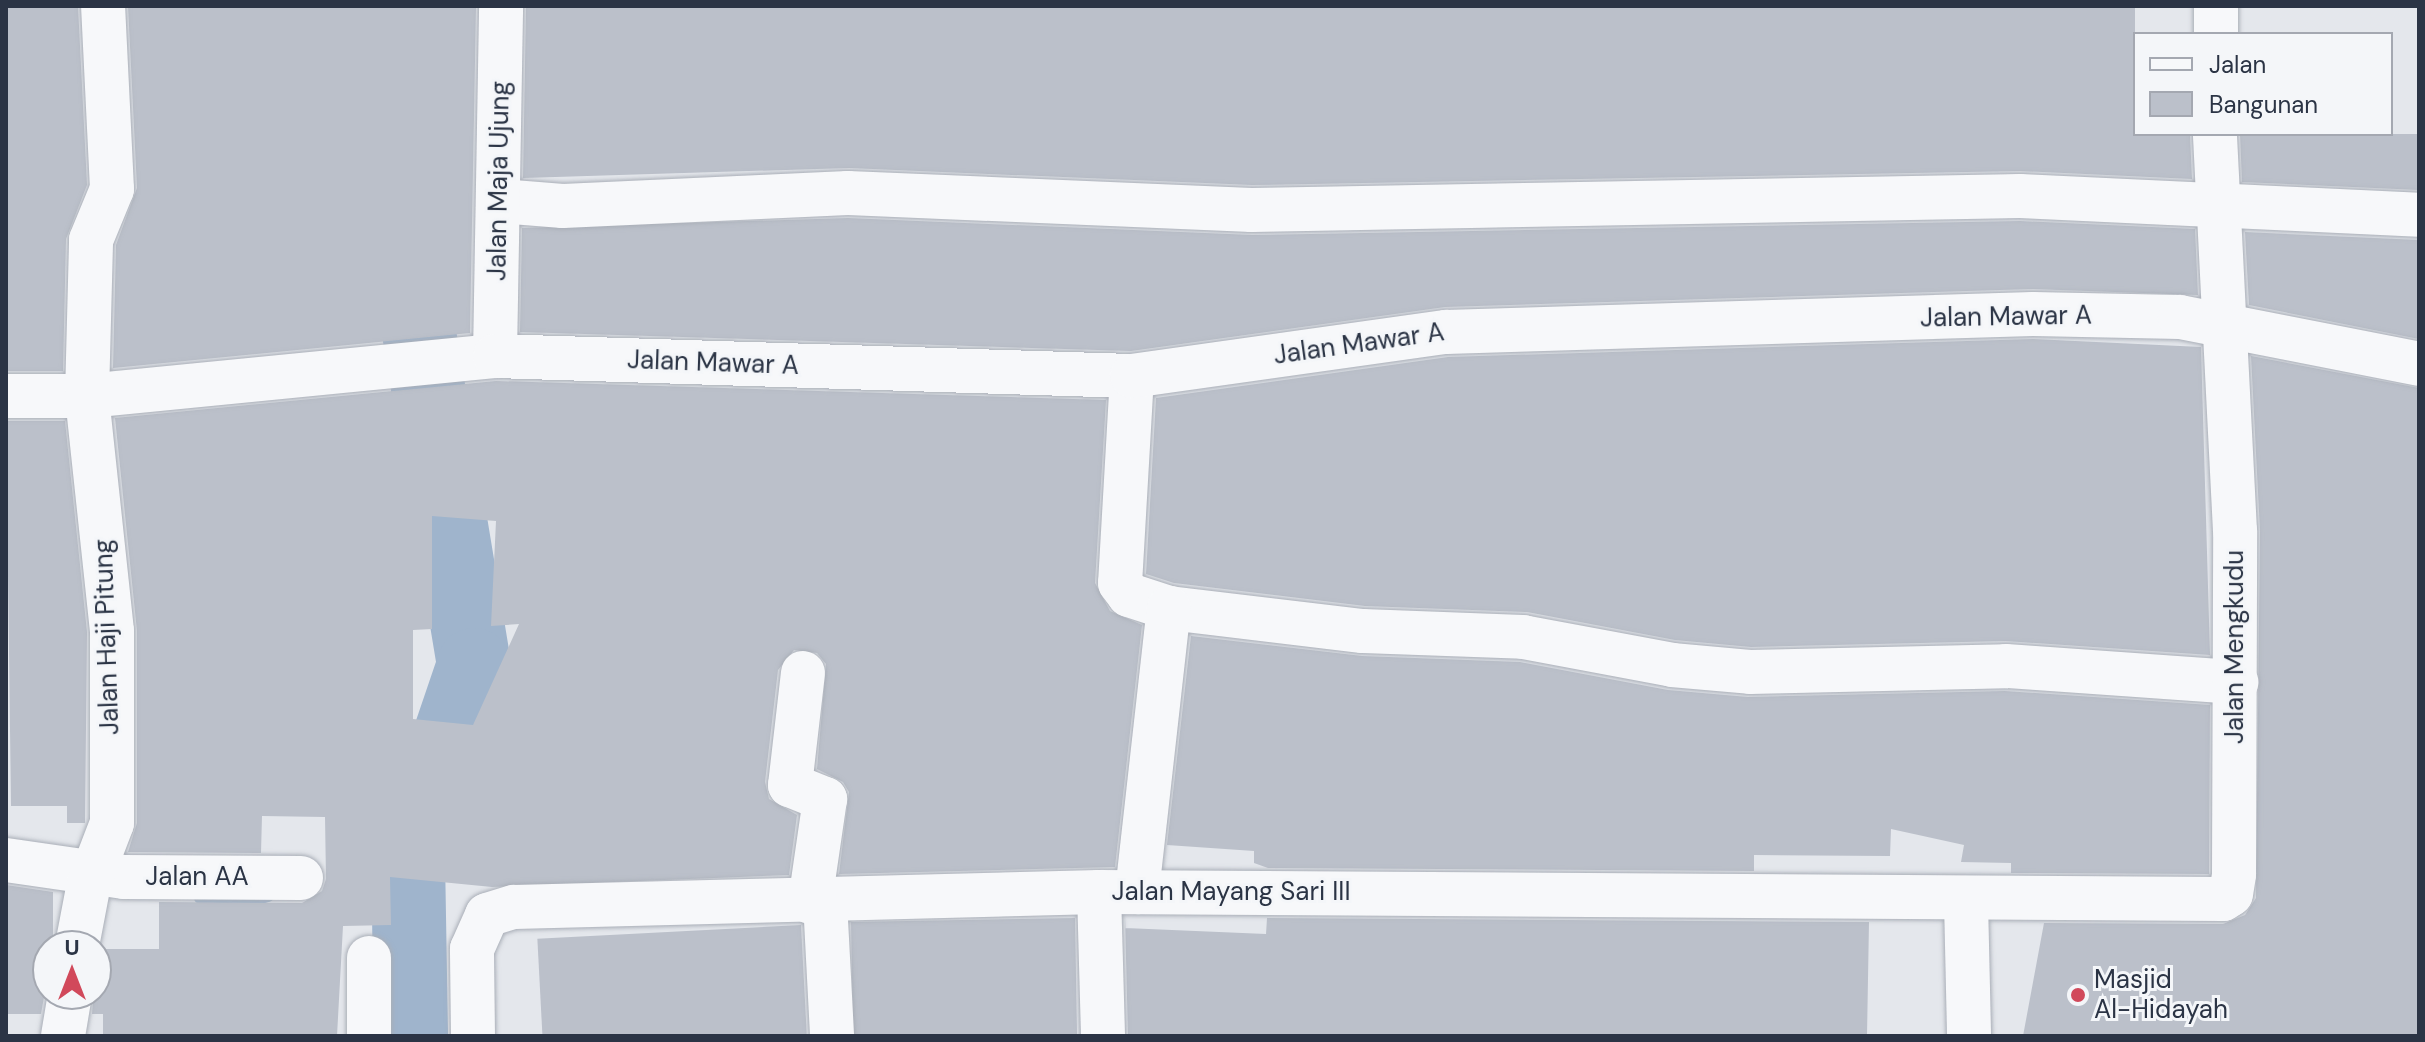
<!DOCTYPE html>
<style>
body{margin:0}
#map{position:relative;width:2425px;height:1042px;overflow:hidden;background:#e4e7ec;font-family:"DM Sans",sans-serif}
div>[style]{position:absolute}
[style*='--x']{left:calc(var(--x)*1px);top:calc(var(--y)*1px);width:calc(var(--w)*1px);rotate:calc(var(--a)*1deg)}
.stream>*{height:12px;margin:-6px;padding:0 6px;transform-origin:6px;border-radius:6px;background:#9fb4cc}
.river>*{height:74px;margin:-37px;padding:0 37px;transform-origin:37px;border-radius:37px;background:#9fb4cc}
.building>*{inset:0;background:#bbc0ca;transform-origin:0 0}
.roads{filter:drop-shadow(0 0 2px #a9aeb7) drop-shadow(0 0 2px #a9aeb7)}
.minor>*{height:44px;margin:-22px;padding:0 22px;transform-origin:22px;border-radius:22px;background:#f7f8fa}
.dots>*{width:22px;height:22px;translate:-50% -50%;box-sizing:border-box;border:4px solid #f4f6f9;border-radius:50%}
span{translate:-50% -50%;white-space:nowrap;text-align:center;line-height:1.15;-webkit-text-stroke:6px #f4f6f9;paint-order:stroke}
.street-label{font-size:26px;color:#2b3445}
.poi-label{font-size:26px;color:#2b3445}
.left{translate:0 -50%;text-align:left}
.frame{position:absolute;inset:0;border:8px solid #2b3445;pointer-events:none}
.legend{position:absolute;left:2133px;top:32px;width:260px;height:104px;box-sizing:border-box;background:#f4f6f9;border:2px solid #a4a8b1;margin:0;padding:10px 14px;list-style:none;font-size:24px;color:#2b3445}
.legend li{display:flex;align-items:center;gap:16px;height:40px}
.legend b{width:40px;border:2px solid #a4a8b1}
.north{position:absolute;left:32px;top:930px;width:80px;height:80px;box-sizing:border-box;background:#f4f6f9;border:2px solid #a4a8b1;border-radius:50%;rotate:0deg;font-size:22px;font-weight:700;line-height:32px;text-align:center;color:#2b3445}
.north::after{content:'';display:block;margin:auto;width:28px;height:36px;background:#d1495b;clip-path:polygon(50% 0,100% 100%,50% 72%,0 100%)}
</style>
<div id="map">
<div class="stream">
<div style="--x:200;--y:898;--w:46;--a:5"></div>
<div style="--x:246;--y:902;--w:23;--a:-15"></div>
</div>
<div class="river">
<div style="--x:403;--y:236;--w:435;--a:80.6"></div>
<div style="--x:474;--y:665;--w:205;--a:108.8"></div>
<div style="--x:408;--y:859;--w:177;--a:89"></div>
</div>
<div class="building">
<div style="clip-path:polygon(8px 6px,78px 6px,87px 185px,66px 239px,63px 371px,6px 371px)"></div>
<div style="clip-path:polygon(128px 6px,476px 6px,470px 333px,113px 368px,116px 245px,137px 188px)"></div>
<div style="clip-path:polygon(526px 6px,2135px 6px,2135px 134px,2190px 134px,2192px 179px,2020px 171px,1252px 185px,849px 168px,523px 178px)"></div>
<div style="clip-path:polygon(2240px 134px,2419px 134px,2419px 190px,2242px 182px)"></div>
<div style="clip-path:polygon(848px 218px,1252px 235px,2020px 221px,2195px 229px,2198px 295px,2033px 289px,1445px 307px,1131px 351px,520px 332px,522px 228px)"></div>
<div style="clip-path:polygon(2245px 232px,2419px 240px,2419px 339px,2249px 305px)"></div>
<div style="clip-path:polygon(2033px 339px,2201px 347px,2210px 655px,2006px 641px,1751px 647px,1675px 640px,1527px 612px,1365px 606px,1174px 583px,1146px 574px,1156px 398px,1448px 357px)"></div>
<div style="clip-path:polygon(2251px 356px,2419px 388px,2419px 1036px,2023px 1036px,2044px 923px,2223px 924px,2245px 915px,2256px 898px,2260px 531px)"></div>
<div style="clip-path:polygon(evenodd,496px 381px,1106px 400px,1095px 583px,1110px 611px,1142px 625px,1115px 867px,839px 874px,849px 792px,843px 782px,817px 769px,826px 664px,817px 653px,794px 650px,778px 670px,765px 782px,769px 799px,797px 815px,789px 875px,492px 887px,390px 877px,391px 925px,343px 926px,337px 1036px,103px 1036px,103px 1014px,92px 1014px,96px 962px,102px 949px,159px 949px,159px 902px,302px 903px,322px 891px,326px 879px,325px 817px,262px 816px,261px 853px,128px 852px,137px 823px,137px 631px,115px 418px,496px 381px,432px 516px,496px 521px,491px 626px,519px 624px,473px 725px,413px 719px,413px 630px,432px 629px,432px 516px)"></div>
<div style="clip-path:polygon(6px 421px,65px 421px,87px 632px,85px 823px,67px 823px,67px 806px,11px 806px)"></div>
<div style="clip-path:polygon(1191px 636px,1362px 656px,1520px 662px,1668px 690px,1748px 697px,2005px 691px,2210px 705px,2209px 874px,2011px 873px,2011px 863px,1961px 862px,1964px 845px,1891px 829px,1890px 856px,1754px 855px,1754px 871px,1268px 868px,1254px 863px,1254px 851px,1167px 845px)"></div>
<div style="clip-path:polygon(6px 885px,53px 892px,53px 946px,41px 1014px,6px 1014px)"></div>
<div style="clip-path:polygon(1125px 917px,1125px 928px,1266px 934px,1267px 918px,1869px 922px,1867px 1036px,1128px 1036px)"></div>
<div style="left:1075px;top:918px;width:118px;height:224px;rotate:89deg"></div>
<div style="left:801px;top:925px;width:111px;height:264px;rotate:87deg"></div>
</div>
<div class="roads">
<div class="minor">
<div style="--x:2216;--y:34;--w:28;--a:-90"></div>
<div style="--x:500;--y:201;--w:63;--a:4.5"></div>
<div style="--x:563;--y:206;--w:285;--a:-2.6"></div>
<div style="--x:848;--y:193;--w:404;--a:2.4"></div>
<div style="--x:1252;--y:210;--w:768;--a:-1.04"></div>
<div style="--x:2020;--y:196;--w:399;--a:2.7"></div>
<div style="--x:495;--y:356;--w:350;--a:-89"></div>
<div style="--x:1132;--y:376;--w:207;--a:93.3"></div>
<div style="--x:1120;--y:583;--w:15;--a:53"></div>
<div style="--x:1129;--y:595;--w:42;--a:18"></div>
<div style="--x:1169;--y:608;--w:195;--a:6.8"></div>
<div style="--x:1363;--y:631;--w:160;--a:2.1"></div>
<div style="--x:1523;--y:637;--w:152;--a:10.6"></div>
<div style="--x:1672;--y:665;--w:78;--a:5.1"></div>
<div style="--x:1750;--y:672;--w:256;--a:-1.3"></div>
<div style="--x:2006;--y:666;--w:231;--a:4"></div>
<div style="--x:6;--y:396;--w:81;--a:0"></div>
<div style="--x:87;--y:396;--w:410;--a:-5.6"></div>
<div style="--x:495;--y:356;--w:637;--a:1.8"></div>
<div style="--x:1132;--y:376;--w:317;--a:-8"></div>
<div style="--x:1446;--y:332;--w:587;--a:-1.76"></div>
<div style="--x:2033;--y:314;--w:147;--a:1.2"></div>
<div style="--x:2180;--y:317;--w:244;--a:11.1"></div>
<div style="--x:803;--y:673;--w:113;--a:96.6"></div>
<div style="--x:790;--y:785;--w:38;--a:22"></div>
<div style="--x:825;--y:799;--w:104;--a:98.3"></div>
<div style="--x:6;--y:860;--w:119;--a:8.2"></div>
<div style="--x:124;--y:877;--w:177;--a:0.3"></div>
<div style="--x:1099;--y:892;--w:144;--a:88.4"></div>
<div style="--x:1137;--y:892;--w:286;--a:-83.6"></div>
<div style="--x:825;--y:901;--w:135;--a:87"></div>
<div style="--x:1966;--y:901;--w:135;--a:88.7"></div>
<div style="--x:77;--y:946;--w:64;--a:-79.2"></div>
<div style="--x:89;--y:883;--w:64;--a:-69"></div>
<div style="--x:112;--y:823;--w:192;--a:-90"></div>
<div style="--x:112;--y:631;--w:236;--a:-96.1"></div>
<div style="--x:87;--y:396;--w:156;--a:-88.5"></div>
<div style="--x:91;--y:240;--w:55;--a:-67.6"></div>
<div style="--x:112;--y:189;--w:183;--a:-92.8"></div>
<div style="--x:63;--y:1036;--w:43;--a:-80.5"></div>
<div style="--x:369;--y:1036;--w:78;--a:-90"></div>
<div style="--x:473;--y:1036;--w:87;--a:-90.7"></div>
<div style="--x:472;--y:949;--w:37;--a:-66"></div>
<div style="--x:487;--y:915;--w:28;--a:-17"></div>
<div style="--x:514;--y:907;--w:585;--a:-1.47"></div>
<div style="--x:1099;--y:892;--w:1124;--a:0.36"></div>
<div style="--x:2223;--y:899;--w:9;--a:-32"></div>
<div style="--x:2231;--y:894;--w:20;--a:-81"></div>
<div style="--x:2234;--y:874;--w:343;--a:-89.8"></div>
<div style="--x:2235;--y:531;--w:398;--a:-92.9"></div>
</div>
</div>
<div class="dots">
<div style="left:2078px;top:995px;background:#d1495b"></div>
</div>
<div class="street-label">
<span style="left:499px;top:181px;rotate:-89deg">Jalan Maja Ujung</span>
<span style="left:2006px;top:317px;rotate:-1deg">Jalan Mawar A</span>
<span style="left:1359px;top:344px;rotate:-8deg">Jalan Mawar A</span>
<span style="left:713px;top:363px;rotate:2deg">Jalan Mawar A</span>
<span style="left:107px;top:637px;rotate:-92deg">Jalan Haji Pitung</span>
<span style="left:2235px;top:647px;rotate:-90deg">Jalan Mengkudu</span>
<span style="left:197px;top:877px">Jalan AA</span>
<span style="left:1231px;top:892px">Jalan Mayang Sari III</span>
</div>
<div class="poi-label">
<span class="left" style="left:2094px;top:995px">Masjid<br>Al-Hidayah</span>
</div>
<div class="frame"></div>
<ul class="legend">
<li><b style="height:10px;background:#f7f8fa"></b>Jalan</li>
<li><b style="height:22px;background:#bbc0ca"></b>Bangunan</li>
</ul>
<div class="north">U</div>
</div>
